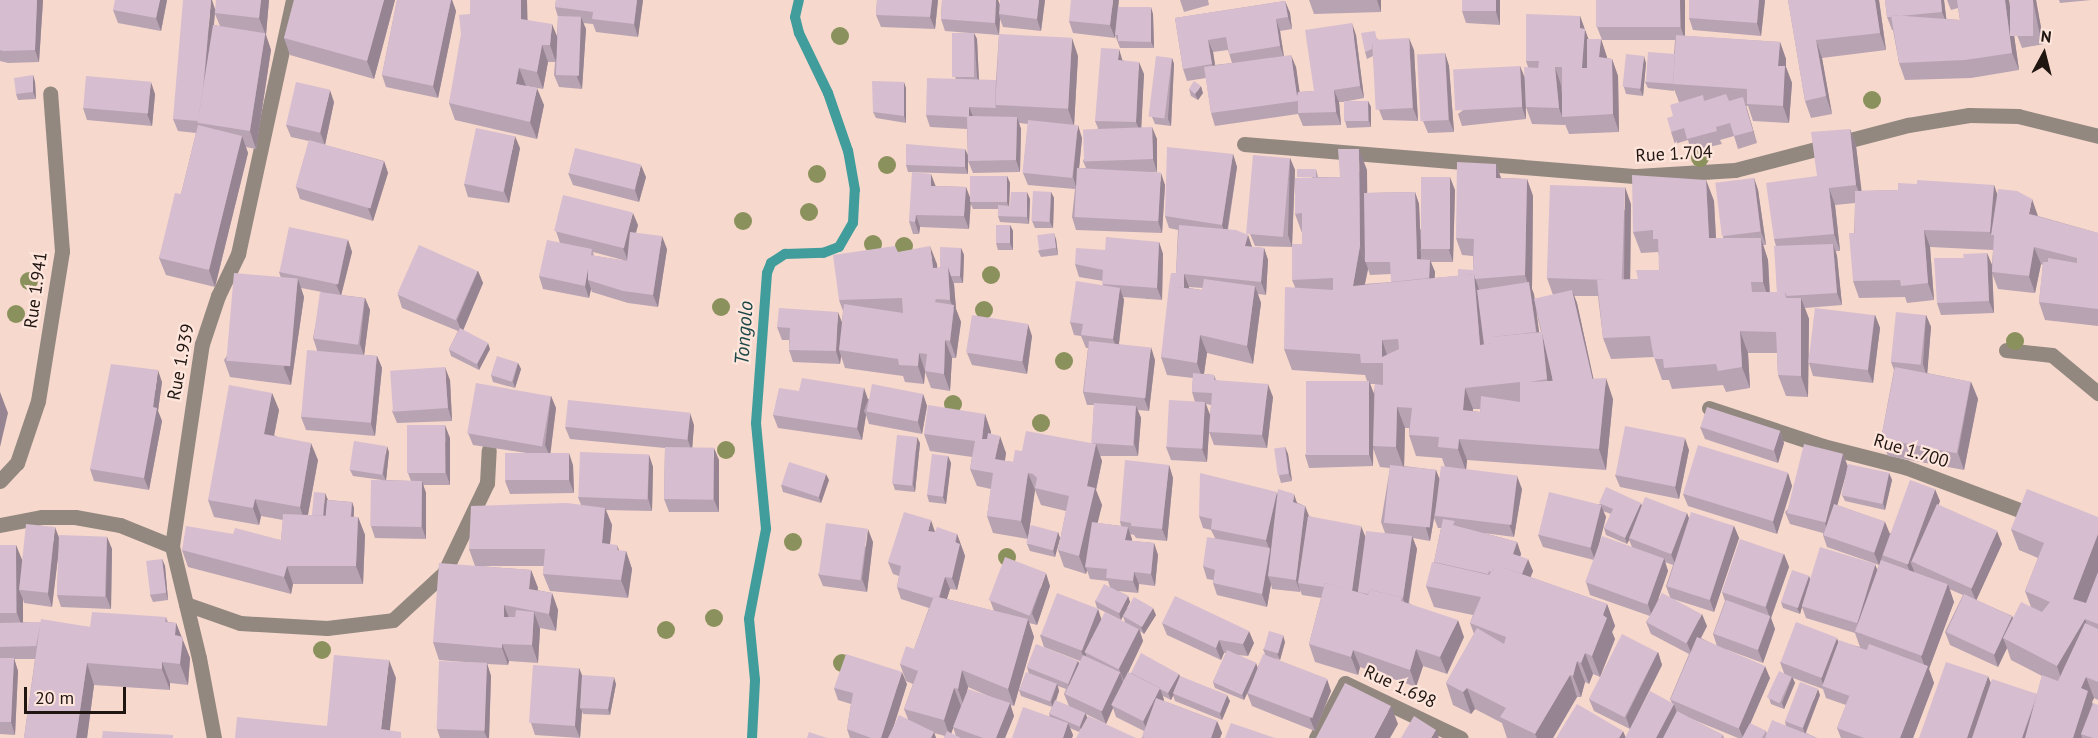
<!DOCTYPE html>
<style>
body{margin:0}
#map{position:relative;width:2098px;height:738px;overflow:hidden;background:#f6d8cc;font-family:"PT Sans",sans-serif}
div>[style]{position:absolute}
[style*='--x']{left:calc(var(--x)*1px);top:calc(var(--y)*1px);width:calc(var(--w)*1px);rotate:calc(var(--a)*1deg)}
.stream>*{height:10px;margin:-5px;padding:0 5px;transform-origin:5px;border-radius:5px;background:#419c9c}
.street>*{height:15px;margin:-7.5px;padding:0 7.5px;transform-origin:7.5px;border-radius:7.5px;background:#928880}
.trees>*{width:18px;height:18px;margin:-9px;border-radius:50%;background:#8a915c}
.wall>*{inset:0;background:#b8a3b3}
.shaded-wall>*{inset:0;background:#968492}
.building>*{inset:0;background:#d6bdd0;transform-origin:0 0}
span{translate:-50% -50%;white-space:nowrap;text-align:center;line-height:1.15;-webkit-text-stroke:4.5px #ffe6dd;paint-order:stroke}
.street-label{font-size:18px;color:#1f1511}
.water-label{font-size:20px;color:#1d4747;font-style:italic}
.north{position:absolute;left:2014px;top:24px;width:60px;height:60px;-webkit-text-stroke:4px #ffe6dd;paint-order:stroke;rotate:7deg;font-size:16px;font-weight:700;line-height:24px;text-align:center;color:#1f1511}
.north::after{content:'';display:block;margin:auto;width:21px;height:27px;background:#1f1511;clip-path:polygon(50% 0,100% 100%,50% 72%,0 100%)}
.scale{position:absolute;left:24px;top:687px;width:102px;height:27px;box-sizing:border-box;border:3px solid #1f1511;border-top:0;padding-left:8px;font-size:18px;line-height:21px;white-space:nowrap;color:#1f1511;-webkit-text-stroke:4px #ffe6dd;paint-order:stroke}
</style>
<div id="map">
<div class="stream">
<div style="--x:752;--y:738;--w:58;--a:-87"></div>
<div style="--x:755;--y:680;--w:61;--a:-95.6"></div>
<div style="--x:749;--y:619;--w:92;--a:-79.3"></div>
<div style="--x:766;--y:529;--w:106;--a:-95.4"></div>
<div style="--x:756;--y:423;--w:150;--a:-85.8"></div>
<div style="--x:767;--y:273;--w:11;--a:-68"></div>
<div style="--x:771;--y:263;--w:17;--a:-33"></div>
<div style="--x:785;--y:254;--w:38;--a:-2"></div>
<div style="--x:823;--y:253;--w:17;--a:-21"></div>
<div style="--x:839;--y:247;--w:28;--a:-60"></div>
<div style="--x:853;--y:223;--w:33;--a:-87"></div>
<div style="--x:855;--y:190;--w:40;--a:-100"></div>
<div style="--x:848;--y:151;--w:61;--a:-109"></div>
<div style="--x:828;--y:93;--w:67;--a:-115.8"></div>
<div style="--x:799;--y:33;--w:16;--a:-104"></div>
<div style="--x:795;--y:17;--w:17;--a:-77"></div>
</div>
<div class="street">
<div style="--x:1244;--y:144;--w:394;--a:4.7"></div>
<div style="--x:1637;--y:176;--w:98;--a:-3.5"></div>
<div style="--x:1735;--y:170;--w:179;--a:-14.6"></div>
<div style="--x:1908;--y:125;--w:62;--a:-9.3"></div>
<div style="--x:1969;--y:115;--w:49;--a:1.2"></div>
<div style="--x:2018;--y:116;--w:82;--a:14"></div>
<div style="--x:2006;--y:350;--w:46;--a:6.2"></div>
<div style="--x:2052;--y:355;--w:60;--a:39.6"></div>
<div style="--x:1709;--y:408;--w:120;--a:18.4"></div>
<div style="--x:1823;--y:446;--w:85;--a:14.4"></div>
<div style="--x:1905;--y:467;--w:142;--a:20.6"></div>
<div style="--x:0;--y:481;--w:25;--a:-47"></div>
<div style="--x:17;--y:463;--w:65;--a:-71.3"></div>
<div style="--x:38;--y:401;--w:152;--a:-80.9"></div>
<div style="--x:62;--y:251;--w:158;--a:-94.3"></div>
<div style="--x:0;--y:525;--w:43;--a:-10.8"></div>
<div style="--x:42;--y:517;--w:33;--a:0"></div>
<div style="--x:75;--y:517;--w:46;--a:10.1"></div>
<div style="--x:120;--y:525;--w:56;--a:22"></div>
<div style="--x:186;--y:604;--w:57;--a:19.4"></div>
<div style="--x:240;--y:623;--w:87;--a:3.3"></div>
<div style="--x:327;--y:628;--w:66;--a:-6.9"></div>
<div style="--x:393;--y:620;--w:69;--a:-42.7"></div>
<div style="--x:444;--y:573;--w:100;--a:-64.5"></div>
<div style="--x:487;--y:483;--w:33;--a:-87"></div>
<div style="--x:214;--y:738;--w:81;--a:-100.6"></div>
<div style="--x:199;--y:658;--w:115;--a:-103.6"></div>
<div style="--x:172;--y:546;--w:204;--a:-81.6"></div>
<div style="--x:202;--y:344;--w:51;--a:-71.6"></div>
<div style="--x:218;--y:296;--w:47;--a:-64.5"></div>
<div style="--x:238;--y:254;--w:260;--a:-77.8"></div>
<div style="--x:1316;--y:738;--w:62;--a:-62.2"></div>
<div style="--x:1345;--y:683;--w:128;--a:25.4"></div>
</div>
<div class="trees">
<div style="left:840px;top:36px"></div>
<div style="left:1872px;top:100px"></div>
<div style="left:1700px;top:158px"></div>
<div style="left:887px;top:165px"></div>
<div style="left:817px;top:174px"></div>
<div style="left:809px;top:212px"></div>
<div style="left:743px;top:221px"></div>
<div style="left:873px;top:244px"></div>
<div style="left:904px;top:246px"></div>
<div style="left:991px;top:275px"></div>
<div style="left:29px;top:281px"></div>
<div style="left:721px;top:307px"></div>
<div style="left:984px;top:310px"></div>
<div style="left:16px;top:314px"></div>
<div style="left:2015px;top:341px"></div>
<div style="left:1064px;top:361px"></div>
<div style="left:953px;top:404px"></div>
<div style="left:1041px;top:423px"></div>
<div style="left:726px;top:450px"></div>
<div style="left:793px;top:542px"></div>
<div style="left:1007px;top:557px"></div>
<div style="left:714px;top:618px"></div>
<div style="left:666px;top:630px"></div>
<div style="left:322px;top:650px"></div>
<div style="left:842px;top:663px"></div>
</div>
<div class="wall">
<div style="clip-path:polygon(0 0,43px 0,39px 62px,8px 63px,0 61px)"></div>
<div style="clip-path:polygon(167px 0,161px 31px,118px 23px,113px 10px)"></div>
<div style="clip-path:polygon(evenodd,269px 0,266px 35px,271px 50px,256px 149px,246px 147px,248px 153px,215px 287px,166px 275px,159px 258px,181px 194px,196px 133px,178px 131px,173px 119px,215px 9px,269px 0,215px 14px,220px 26px,214px 25px,215px 14px)"></div>
<div style="clip-path:polygon(294px 0,395px 0,374px 79px,290px 55px,284px 38px)"></div>
<div style="clip-path:polygon(397px 0,452px 0,456px 11px,438px 98px,386px 87px,382px 75px)"></div>
<div style="clip-path:polygon(470px 0,527px 0,527px 20px,557px 36px,558px 17px,555px 7px,556px 0,643px 0,638px 37px,596px 32px,593px 24px,583px 23px,586px 29px,582px 89px,559px 87px,554px 75px,555px 62px,548px 62px,543px 89px,526px 86px,544px 105px,537px 139px,455px 120px,449px 103px,470px 14px)"></div>
<div style="clip-path:polygon(877px 0,938px 0,935px 29px,881px 27px,876px 15px)"></div>
<div style="clip-path:polygon(evenodd,942px 0,998px 0,1000px 5px,1000px 0,1045px 0,1041px 31px,1003px 27px,1000px 19px,999px 34px,1078px 56px,1074px 125px,1082px 138px,1079px 168px,1086px 168px,1083px 161px,1098px 128px,1095px 121px,1123px 60px,1144px 74px,1141px 127px,1157px 139px,1157px 172px,1147px 172px,1165px 185px,1162px 233px,1076px 230px,1072px 217px,1075px 189px,1028px 185px,1023px 173px,1028px 124px,1019px 123px,1021px 129px,1020px 172px,973px 173px,968px 161px,967px 129px,930px 127px,926px 115px,956px 79px,955px 77px,970px 33px,945px 31px,941px 19px,942px 0,974px 33px,999px 35px,996px 80px,979px 80px,977px 39px,974px 33px)"></div>
<div style="clip-path:polygon(1180px 0,1208px 0,1209px 5px,1184px 12px)"></div>
<div style="clip-path:polygon(1309px 0,1381px 0,1381px 12px,1314px 14px)"></div>
<div style="clip-path:polygon(1500px 0,1500px 25px,1466px 23px,1462px 11px)"></div>
<div style="clip-path:polygon(1685px 0,1685px 36px,1780px 42px,1786px 59px,1786px 67px,1792px 83px,1789px 123px,1753px 121px,1748px 106px,1746px 106px,1757px 143px,1738px 149px,1734px 136px,1720px 140px,1722px 144px,1691px 151px,1688px 140px,1675px 144px,1671px 132px,1673px 116px,1680px 102px,1679px 102px,1674px 89px,1674px 91px,1648px 88px,1645px 82px,1674px 54px,1675px 40px,1602px 40px,1597px 27px)"></div>
<div style="clip-path:polygon(1689px 0,1765px 0,1761px 36px,1693px 30px,1689px 18px)"></div>
<div style="clip-path:polygon(1788px 0,1879px 0,1886px 50px,1822px 58px,1832px 114px,1811px 118px,1805px 101px)"></div>
<div style="clip-path:polygon(1885px 0,1944px 0,1946px 19px,1960px 20px,1958px 8px,1951px 10px,1947px 0,2009px 0,2019px 70px,1971px 78px,1905px 80px,1899px 63px,1893px 30px,1892px 30px,1887px 17px)"></div>
<div style="clip-path:polygon(2010px 0,2036px 0,2044px 44px,2022px 48px,2017px 35px)"></div>
<div style="clip-path:polygon(2059px 0,2091px 0,2060px 3px)"></div>
<div style="clip-path:polygon(evenodd,1285px 1px,1290px 13px,1292px 29px,1280px 31px,1284px 56px,1296px 67px,1299px 92px,1314px 91px,1356px 35px,1364px 98px,1348px 101px,1368px 101px,1371px 107px,1371px 127px,1347px 128px,1345px 121px,1344px 102px,1339px 102px,1341px 125px,1303px 126px,1298px 114px,1215px 126px,1211px 113px,1206px 78px,1187px 81px,1183px 69px,1175px 18px,1285px 1px,1228px 50px,1232px 63px,1215px 65px,1213px 52px,1228px 50px)"></div>
<div style="clip-path:polygon(1118px 7px,1153px 14px,1154px 48px,1120px 48px,1115px 35px,1115px 38px,1073px 33px,1069px 21px)"></div>
<div style="clip-path:polygon(1580px 16px,1588px 39px,1601px 39px,1607px 58px,1612px 59px,1618px 76px,1619px 132px,1569px 134px,1565px 124px,1565px 125px,1532px 124px,1526px 107px,1526px 119px,1462px 126px,1458px 114px,1520px 66px,1524px 78px,1528px 67px,1526px 61px)"></div>
<div style="clip-path:polygon(1377px 38px,1378px 40px,1414px 50px,1418px 121px,1383px 120px,1378px 107px,1373px 56px,1367px 59px,1365px 52px)"></div>
<div style="clip-path:polygon(1445px 53px,1449px 66px,1454px 132px,1428px 133px,1423px 121px)"></div>
<div style="clip-path:polygon(1172px 58px,1174px 64px,1171px 126px,1155px 124px,1152px 117px)"></div>
<div style="clip-path:polygon(1646px 63px,1643px 96px,1626px 94px,1624px 87px)"></div>
<div style="clip-path:polygon(33px 75px,35px 82px,36px 99px,18px 100px,16px 94px)"></div>
<div style="clip-path:polygon(906px 88px,906px 123px,876px 118px,873px 112px)"></div>
<div style="clip-path:polygon(1189px 89px,1203px 93px,1198px 100px,1191px 96px)"></div>
<div style="clip-path:polygon(155px 94px,152px 126px,87px 120px,83px 108px)"></div>
<div style="clip-path:polygon(334px 102px,325px 145px,384px 161px,388px 173px,373px 221px,300px 199px,296px 187px,309px 141px,291px 137px,286px 125px)"></div>
<div style="clip-path:polygon(evenodd,1850px 129px,1856px 146px,1861px 191px,1898px 190px,1994px 185px,1997px 195px,2038px 216px,2098px 233px,2098px 326px,2045px 320px,2039px 302px,2043px 265px,2041px 264px,2035px 293px,1998px 289px,1992px 273px,1994px 313px,1941px 315px,1937px 303px,1964px 258px,1987px 253px,1992px 265px,1993px 250px,1930px 247px,1934px 300px,1907px 303px,1905px 297px,1859px 298px,1853px 281px,1855px 203px,1835px 205px,1840px 251px,1836px 251px,1837px 256px,1842px 305px,1805px 308px,1809px 319px,1808px 397px,1786px 396px,1778px 375px,1777px 353px,1748px 353px,1750px 388px,1726px 392px,1723px 385px,1672px 389px,1669px 380px,1662px 380px,1654px 357px,1611px 359px,1603px 338px,1598px 296px,1574px 296px,1577px 303px,1593px 378px,1613px 399px,1606px 470px,1467px 460px,1466px 470px,1522px 489px,1514px 537px,1484px 533px,1517px 542px,1521px 554px,1520px 557px,1533px 571px,1530px 577px,1607px 604px,1615px 626px,1612px 632px,1615px 639px,1600px 677px,1593px 674px,1589px 684px,1585px 682px,1581px 697px,1577px 697px,1553px 738px,1507px 738px,1502px 723px,1475px 709px,1471px 714px,1453px 705px,1446px 683px,1474px 634px,1470px 623px,1473px 615px,1434px 607px,1426px 586px,1434px 562px,1441px 528px,1438px 528px,1434px 518px,1430px 541px,1413px 538px,1417px 549px,1409px 603px,1464px 637px,1447px 674px,1423px 666px,1416px 687px,1360px 667px,1358px 675px,1315px 662px,1309px 644px,1321px 598px,1302px 595px,1300px 590px,1300px 592px,1272px 589px,1271px 584px,1267px 607px,1217px 595px,1213px 583px,1213px 580px,1207px 579px,1203px 566px,1215px 538px,1211px 530px,1203px 528px,1199px 516px,1278px 494px,1305px 506px,1309px 516px,1366px 537px,1385px 533px,1381px 522px,1390px 468px,1380px 467px,1373px 448px,1373px 466px,1309px 468px,1305px 455px,1367px 381px,1365px 375px,1292px 370px,1284px 349px,1295px 287px,1292px 280px,1292px 247px,1255px 246px,1250px 234px,1290px 158px,1295px 170px,1292px 244px,1302px 244px,1302px 233px,1295px 214px,1316px 169px,1318px 177px,1340px 177px,1367px 170px,1367px 193px,1415px 192px,1419px 204px,1420px 230px,1455px 190px,1453px 262px,1431px 262px,1435px 272px,1435px 278px,1458px 276px,1473px 270px,1473px 256px,1462px 255px,1456px 238px,1496px 164px,1501px 178px,1527px 179px,1533px 196px,1532px 289px,1535px 300px,1553px 295px,1547px 278px,1631px 204px,1630px 279px,1638px 279px,1659px 270px,1659px 255px,1658px 252px,1641px 253px,1633px 232px,1706px 180px,1714px 201px,1716px 238px,1723px 238px,1723px 237px,1754px 178px,1758px 190px,1766px 245px,1763px 245px,1768px 260px,1770px 292px,1777px 292px,1776px 246px,1774px 239px,1850px 129px,1368px 269px,1370px 275px,1391px 274px,1391px 282px,1365px 284px,1368px 269px,1850px 129px,1536px 310px,1541px 332px,1539px 332px,1536px 310px,1850px 129px,1370px 384px,1375px 384px,1374px 394px,1370px 384px,1850px 129px,1473px 409px,1480px 409px,1480px 412px,1473px 411px,1473px 409px,1850px 129px,1405px 428px,1409px 428px,1409px 435px,1416px 456px,1442px 458px,1445px 467px,1439px 479px,1436px 470px,1404px 466px,1405px 428px)"></div>
<div style="clip-path:polygon(520px 148px,509px 203px,468px 197px,464px 184px)"></div>
<div style="clip-path:polygon(evenodd,1233px 154px,1237px 167px,1228px 230px,1248px 235px,1252px 247px,1264px 248px,1268px 260px,1266px 295px,1258px 294px,1261px 303px,1253px 364px,1207px 353px,1204px 374px,1214px 375px,1216px 380px,1273px 397px,1267px 448px,1214px 445px,1209px 432px,1211px 405px,1206px 404px,1210px 415px,1207px 462px,1171px 460px,1166px 447px,1195px 402px,1192px 392px,1193px 378px,1167px 375px,1161px 357px,1176px 273px,1178px 230px,1169px 228px,1165px 216px,1233px 154px,1189px 287px,1203px 288px,1202px 290px,1189px 288px,1189px 287px)"></div>
<div style="clip-path:polygon(968px 155px,968px 174px,908px 172px,906px 165px)"></div>
<div style="clip-path:polygon(568px 173px,646px 177px,639px 202px,573px 185px)"></div>
<div style="clip-path:polygon(1007px 176px,1010px 183px,1009px 206px,1030px 199px,1029px 224px,1000px 222px,998px 216px,998px 209px,973px 209px,970px 202px,969px 229px,920px 227px,919px 234px,913px 234px,909px 221px,935px 186px,966px 187px,970px 199px)"></div>
<div style="clip-path:polygon(1051px 192px,1054px 198px,1053px 228px,1035px 228px,1032px 221px)"></div>
<div style="clip-path:polygon(evenodd,638px 225px,636px 233px,667px 249px,658px 307px,628px 303px,592px 292px,591px 289px,589px 298px,543px 289px,539px 276px,560px 243px,556px 231px,638px 225px,593px 252px,627px 261px,594px 256px,593px 252px)"></div>
<div style="clip-path:polygon(1010px 225px,1013px 231px,1013px 250px,998px 250px,996px 243px)"></div>
<div style="clip-path:polygon(1056px 239px,1058px 255px,1041px 257px,1038px 251px)"></div>
<div style="clip-path:polygon(348px 240px,352px 252px,341px 295px,365px 298px,370px 310px,364px 355px,377px 356px,382px 368px,375px 436px,306px 430px,301px 417px,317px 350px,313px 338px,322px 292px,301px 288px,304px 297px,291px 385px,230px 377px,224px 360px,281px 278px,279px 272px)"></div>
<div style="clip-path:polygon(evenodd,1159px 242px,1163px 254px,1162px 300px,1123px 297px,1124px 300px,1119px 344px,1155px 360px,1149px 411px,1138px 410px,1141px 418px,1138px 456px,1100px 456px,1102px 461px,1096px 490px,1102px 505px,1097px 523px,1121px 526px,1120px 521px,1169px 465px,1173px 478px,1167px 541px,1136px 538px,1134px 535px,1130px 534px,1132px 541px,1154px 543px,1158px 555px,1155px 586px,1139px 584px,1138px 593px,1118px 591px,1128px 596px,1130px 602px,1127px 608px,1156px 615px,1144px 634px,1140px 631px,1143px 641px,1124px 681px,1123px 681px,1123px 682px,1131px 673px,1179px 674px,1180px 677px,1230px 701px,1222px 720px,1175px 701px,1173px 695px,1171px 700px,1163px 696px,1164px 701px,1217px 721px,1222px 733px,1220px 738px,1142px 738px,1144px 731px,1116px 717px,1113px 708px,1106px 724px,1086px 714px,1087px 717px,1079px 732px,1070px 728px,1073px 735px,1072px 738px,1012px 738px,1050px 716px,1049px 714px,1052px 707px,1021px 696px,1019px 690px,1029px 674px,1027px 667px,1078px 661px,1079px 664px,1080px 661px,1044px 647px,1040px 635px,1098px 609px,1101px 619px,1125px 622px,1123px 616px,1121px 620px,1097px 608px,1095px 601px,1110px 587px,1108px 581px,1090px 579px,1087px 570px,1086px 574px,1064px 567px,1058px 550px,1066px 511px,1041px 505px,1035px 490px,1028px 539px,993px 533px,987px 516px,991px 489px,977px 486px,970px 469px,972px 457px,930px 451px,924px 434px,985px 414px,991px 432px,991px 434px,1006px 453px,1005px 461px,1013px 462px,1022px 451px,1092px 444px,1094px 405px,1087px 405px,1083px 392px,1088px 348px,1086px 348px,1081px 336px,1074px 335px,1070px 322px,1103px 285px,1103px 281px,1079px 277px,1075px 264px,1105px 250px,1159px 242px,1058px 686px,1066px 689px,1064px 694px,1069px 706px,1056px 701px,1059px 691px,1058px 686px)"></div>
<div style="clip-path:polygon(961px 248px,964px 255px,963px 283px,954px 283px,956px 309px,961px 322px,956px 358px,952px 358px,950px 391px,931px 388px,925px 372px,924px 384px,905px 382px,903px 376px,845px 368px,841px 356px,840px 364px,793px 362px,789px 350px,789px 340px,782px 340px,777px 327px,842px 322px,843px 311px,839px 300px,898px 252px,937px 264px,937px 268px,939px 268px)"></div>
<div style="clip-path:polygon(478px 271px,483px 283px,463px 330px,490px 349px,479px 370px,451px 356px,449px 349px,458px 331px,402px 308px,398px 295px)"></div>
<div style="clip-path:polygon(1875px 315px,1880px 328px,1873px 383px,1813px 376px,1809px 363px)"></div>
<div style="clip-path:polygon(1926px 315px,1931px 327px,1927px 373px,1971px 382px,1978px 399px,1964px 470px,1888px 456px,1881px 439px,1894px 370px,1891px 362px)"></div>
<div style="clip-path:polygon(1032px 336px,1027px 374px,972px 365px,967px 353px)"></div>
<div style="clip-path:polygon(518px 363px,521px 369px,515px 388px,493px 382px,491px 375px)"></div>
<div style="clip-path:polygon(450px 380px,452px 421px,397px 423px,392px 411px)"></div>
<div style="clip-path:polygon(162px 382px,158px 411px,162px 421px,149px 490px,94px 481px,90px 469px)"></div>
<div style="clip-path:polygon(864px 388px,868px 399px,923px 394px,927px 406px,922px 434px,869px 424px,866px 415px,862px 440px,778px 428px,773px 415px,799px 391px)"></div>
<div style="clip-path:polygon(272px 393px,279px 410px,274px 435px,318px 460px,308px 515px,313px 515px,328px 500px,352px 502px,354px 508px,354px 517px,358px 517px,365px 535px,363px 584px,293px 584px,291px 594px,188px 567px,182px 550px,233px 534px,281px 540px,283px 520px,261px 516px,259px 525px,214px 517px,208px 500px)"></div>
<div style="clip-path:polygon(551px 396px,556px 408px,550px 453px,573px 465px,574px 493px,510px 494px,505px 481px,527px 453px,473px 445px,468px 433px)"></div>
<div style="clip-path:polygon(694px 425px,692px 448px,719px 460px,719px 512px,669px 512px,664px 499px,665px 448px,570px 439px,565px 427px)"></div>
<div style="clip-path:polygon(1700px 427px,1780px 431px,1784px 443px,1778px 463px,1705px 439px)"></div>
<div style="clip-path:polygon(450px 438px,450px 485px,423px 485px,426px 493px,426px 539px,375px 538px,371px 526px,382px 480px,353px 476px,350px 470px,389px 452px,386px 480px,411px 481px,408px 473px)"></div>
<div style="clip-path:polygon(920px 443px,915px 492px,895px 490px,893px 484px)"></div>
<div style="clip-path:polygon(1285px 447px,1288px 454px,1292px 481px,1281px 483px,1279px 476px)"></div>
<div style="clip-path:polygon(1689px 450px,1679px 499px,1620px 487px,1615px 475px)"></div>
<div style="clip-path:polygon(1843px 454px,1848px 467px,1837px 505px,1885px 522px,1889px 534px,1940px 501px,1938px 505px,2002px 544px,1976px 600px,2012px 616px,2013px 618px,2031px 607px,2025px 591px,2038px 558px,2019px 550px,2011px 529px,2098px 517px,2098px 700px,2094px 698px,2092px 702px,2098px 738px,1919px 738px,1991px 683px,2037px 694px,2042px 676px,2011px 660px,2007px 648px,1998px 667px,1950px 645px,1945px 632px,1963px 595px,1949px 589px,1954px 602px,1929px 669px,1934px 683px,1913px 738px,1834px 738px,1841px 738px,1837px 728px,1846px 705px,1826px 698px,1823px 689px,1793px 678px,1795px 683px,1784px 709px,1771px 704px,1769px 698px,1784px 673px,1780px 662px,1838px 641px,1860px 647px,1855px 633px,1806px 618px,1802px 607px,1800px 614px,1783px 608px,1781px 602px,1809px 576px,1810px 579px,1877px 570px,1879px 565px,1827px 547px,1823px 535px,1823px 533px,1790px 524px,1785px 512px)"></div>
<div style="clip-path:polygon(649px 455px,653px 467px,652px 511px,606px 510px,612px 525px,610px 544px,619px 551px,626px 551px,632px 569px,628px 598px,550px 591px,543px 574px,544px 566px,479px 566px,531px 570px,538px 588px,537px 590px,552px 593px,558px 610px,556px 631px,540px 628px,538px 663px,509px 661px,508px 665px,487px 664px,491px 676px,489px 738px,440px 738px,437px 729px,477px 663px,439px 660px,433px 642px,475px 566px,469px 549px,581px 505px,578px 497px)"></div>
<div style="clip-path:polygon(948px 456px,951px 463px,946px 504px,929px 502px,927px 495px)"></div>
<div style="clip-path:polygon(1788px 473px,1792px 486px,1777px 534px,1688px 506px,1683px 494px)"></div>
<div style="clip-path:polygon(1889px 473px,1892px 480px,1885px 510px,1845px 501px,1842px 495px)"></div>
<div style="clip-path:polygon(829px 480px,821px 503px,783px 492px,781px 485px)"></div>
<div style="clip-path:polygon(evenodd,1599px 504px,1642px 505px,1687px 513px,1689px 518px,1734px 526px,1739px 538px,1714px 612px,1673px 599px,1707px 626px,1701px 638px,1717px 646px,1713px 634px,1725px 601px,1722px 592px,1784px 554px,1789px 567px,1771px 618px,1775px 629px,1763px 663px,1725px 649px,1770px 678px,1750px 724px,1766px 731px,1767px 734px,1786px 726px,1785px 721px,1820px 695px,1806px 733px,1817px 738px,1738px 738px,1687px 717px,1723px 735px,1724px 738px,1556px 738px,1626px 737px,1630px 729px,1594px 711px,1589px 699px,1658px 652px,1662px 665px,1636px 718px,1672px 703px,1670px 699px,1689px 654px,1651px 634px,1646px 622px,1650px 616px,1590px 595px,1586px 582px,1594px 560px,1543px 547px,1538px 535px,1599px 504px,1603px 511px,1611px 514px,1604px 528px,1606px 535px,1627px 544px,1629px 540px,1632px 547px,1598px 548px,1606px 517px,1603px 511px,1599px 504px,1665px 562px,1673px 565px,1666px 586px,1670px 597px,1658px 599px,1668px 571px,1665px 562px)"></div>
<div style="clip-path:polygon(evenodd,935px 532px,957px 534px,965px 556px,957px 590px,950px 589px,947px 599px,994px 611px,990px 600px,1050px 586px,1037px 625px,1029px 623px,1034px 637px,1014px 706px,1010px 705px,1014px 716px,1005px 738px,944px 738px,945px 736px,934px 733px,936px 738px,850px 738px,847px 729px,851px 704px,838px 700px,834px 688px,907px 684px,893px 728px,908px 719px,904px 709px,913px 684px,906px 681px,900px 664px,914px 649px,929px 608px,901px 599px,897px 587px,899px 576px,893px 574px,888px 562px,935px 532px,968px 687px,993px 698px,967px 691px,968px 687px,935px 532px,953px 727px,956px 736px,951px 733px,953px 727px)"></div>
<div style="clip-path:polygon(1058px 532px,1060px 538px,1055px 557px,1030px 551px,1027px 544px)"></div>
<div style="clip-path:polygon(107px 537px,112px 549px,111px 609px,61px 607px,57px 595px,59px 548px,52px 607px,24px 603px,23px 599px,23px 622px,90px 627px,166px 617px,168px 622px,176px 623px,190px 658px,188px 685px,170px 683px,170px 690px,94px 685px,87px 738px,24px 738px,35px 659px,14px 659px,18px 671px,15px 735px,0 734px,0 545px,16px 545px,22px 561px,59px 538px)"></div>
<div style="clip-path:polygon(873px 542px,867px 592px,823px 586px,818px 574px)"></div>
<div style="clip-path:polygon(162px 559px,165px 566px,168px 600px,153px 602px,150px 595px)"></div>
<div style="clip-path:polygon(1162px 623px,1254px 643px,1248px 656px,1237px 655px,1256px 663px,1257px 668px,1265px 654px,1263px 649px,1285px 642px,1280px 660px,1275px 658px,1331px 691px,1315px 731px,1252px 706px,1247px 693px,1249px 689px,1244px 700px,1215px 688px,1213px 682px,1226px 653px,1224px 653px,1221px 660px,1167px 635px)"></div>
<div style="clip-path:polygon(579px 668px,582px 676px,616px 684px,610px 715px,583px 714px,582px 711px,580px 738px,535px 735px,531px 723px)"></div>
</div>
<div class="shaded-wall">
<div style="clip-path:polygon(37px 0,43px 0,39px 62px,35px 50px)"></div>
<div style="clip-path:polygon(160px 0,167px 0,161px 31px,156px 18px)"></div>
<div style="clip-path:polygon(211px 0,212px 0,215px 9px,206px 124px,201px 121px)"></div>
<div style="clip-path:polygon(261px 0,269px 0,266px 35px,271px 50px,256px 149px,250px 131px,265px 33px,259px 18px)"></div>
<div style="clip-path:polygon(384px 0,395px 0,374px 79px,367px 61px)"></div>
<div style="clip-path:polygon(451px 0,452px 0,456px 11px,438px 98px,433px 86px)"></div>
<div style="clip-path:polygon(521px 0,527px 0,528px 36px,521px 19px)"></div>
<div style="clip-path:polygon(637px 0,643px 0,638px 37px,634px 24px)"></div>
<div style="clip-path:polygon(932px 0,938px 0,935px 29px,930px 17px)"></div>
<div style="clip-path:polygon(996px 0,998px 0,1001px 8px,999px 14px,1000px 19px,999px 35px,995px 23px)"></div>
<div style="clip-path:polygon(1039px 0,1045px 0,1041px 31px,1037px 19px)"></div>
<div style="clip-path:polygon(1113px 0,1119px 0,1115px 38px,1110px 25px)"></div>
<div style="clip-path:polygon(1377px 0,1381px 0,1381px 12px)"></div>
<div style="clip-path:polygon(1496px 0,1500px 0,1500px 25px,1496px 12px)"></div>
<div style="clip-path:polygon(1680px 0,1685px 0,1685px 40px,1681px 28px)"></div>
<div style="clip-path:polygon(1759px 0,1765px 0,1761px 36px,1757px 23px)"></div>
<div style="clip-path:polygon(1875px 0,1879px 0,1886px 50px,1880px 33px)"></div>
<div style="clip-path:polygon(1941px 0,1944px 0,1947px 24px,1942px 12px)"></div>
<div style="clip-path:polygon(2005px 0,2009px 0,2019px 70px,2012px 53px)"></div>
<div style="clip-path:polygon(2033px 0,2036px 0,2044px 44px,2039px 31px)"></div>
<div style="clip-path:polygon(1285px 1px,1290px 13px,1292px 29px,1288px 17px)"></div>
<div style="clip-path:polygon(1151px 7px,1153px 14px,1154px 48px,1151px 42px)"></div>
<div style="clip-path:polygon(1580px 16px,1591px 46px,1588px 86px,1582px 68px,1580px 28px)"></div>
<div style="clip-path:polygon(581px 17px,586px 29px,582px 89px,577px 77px)"></div>
<div style="clip-path:polygon(1276px 19px,1280px 31px,1284px 58px,1280px 46px)"></div>
<div style="clip-path:polygon(1352px 23px,1356px 35px,1364px 98px,1360px 86px)"></div>
<div style="clip-path:polygon(552px 24px,559px 41px,556px 62px,550px 45px)"></div>
<div style="clip-path:polygon(974px 33px,977px 39px,979px 83px,977px 77px)"></div>
<div style="clip-path:polygon(1072px 38px,1078px 56px,1074px 126px,1068px 109px)"></div>
<div style="clip-path:polygon(1409px 38px,1414px 50px,1418px 121px,1413px 108px)"></div>
<div style="clip-path:polygon(1601px 39px,1607px 57px,1606px 75px,1599px 57px)"></div>
<div style="clip-path:polygon(1208px 40px,1213px 52px,1217px 77px,1212px 64px)"></div>
<div style="clip-path:polygon(1816px 40px,1822px 58px,1832px 114px,1826px 96px)"></div>
<div style="clip-path:polygon(1780px 42px,1786px 59px,1786px 67px,1792px 83px,1789px 123px,1783px 106px,1778px 66px)"></div>
<div style="clip-path:polygon(542px 45px,548px 62px,543px 89px,537px 72px)"></div>
<div style="clip-path:polygon(1119px 49px,1123px 62px,1118px 60px)"></div>
<div style="clip-path:polygon(1445px 53px,1449px 66px,1454px 132px,1449px 120px)"></div>
<div style="clip-path:polygon(1291px 55px,1296px 67px,1302px 108px,1297px 96px)"></div>
<div style="clip-path:polygon(1644px 56px,1646px 63px,1643px 96px,1640px 89px)"></div>
<div style="clip-path:polygon(1172px 58px,1174px 64px,1171px 126px,1168px 119px)"></div>
<div style="clip-path:polygon(1612px 59px,1618px 76px,1619px 132px,1613px 114px)"></div>
<div style="clip-path:polygon(1139px 62px,1144px 74px,1141px 134px,1136px 122px)"></div>
<div style="clip-path:polygon(1520px 66px,1525px 78px,1526px 119px,1522px 107px)"></div>
<div style="clip-path:polygon(1555px 67px,1561px 85px,1564px 117px,1562px 117px,1565px 125px,1559px 108px)"></div>
<div style="clip-path:polygon(519px 68px,526px 86px,516px 84px)"></div>
<div style="clip-path:polygon(33px 75px,35px 82px,36px 99px,33px 92px)"></div>
<div style="clip-path:polygon(151px 82px,155px 94px,152px 126px,147px 114px)"></div>
<div style="clip-path:polygon(904px 82px,906px 88px,906px 123px,904px 116px)"></div>
<div style="clip-path:polygon(1201px 86px,1203px 93px,1198px 100px,1195px 94px)"></div>
<div style="clip-path:polygon(537px 88px,544px 105px,537px 139px,530px 122px)"></div>
<div style="clip-path:polygon(330px 90px,334px 102px,325px 145px,320px 132px)"></div>
<div style="clip-path:polygon(1334px 90px,1339px 102px,1341px 125px,1336px 112px)"></div>
<div style="clip-path:polygon(1743px 97px,1747px 109px,1757px 143px,1753px 131px)"></div>
<div style="clip-path:polygon(1368px 101px,1371px 107px,1371px 127px,1369px 121px)"></div>
<div style="clip-path:polygon(969px 107px,974px 119px,969px 116px)"></div>
<div style="clip-path:polygon(1017px 117px,1021px 129px,1020px 172px,1016px 160px)"></div>
<div style="clip-path:polygon(1078px 125px,1082px 138px,1077px 190px,1073px 177px)"></div>
<div style="clip-path:polygon(1152px 127px,1157px 139px,1157px 172px,1153px 159px)"></div>
<div style="clip-path:polygon(1850px 129px,1856px 146px,1863px 202px,1856px 185px)"></div>
<div style="clip-path:polygon(242px 136px,248px 153px,215px 287px,209px 270px)"></div>
<div style="clip-path:polygon(515px 136px,520px 148px,509px 203px,504px 191px)"></div>
<div style="clip-path:polygon(965px 149px,968px 155px,968px 174px,965px 167px)"></div>
<div style="clip-path:polygon(1359px 149px,1367px 170px,1368px 262px,1366px 262px,1360px 246px)"></div>
<div style="clip-path:polygon(1233px 154px,1237px 167px,1226px 238px,1222px 225px)"></div>
<div style="clip-path:polygon(1290px 158px,1295px 170px,1292px 247px,1288px 235px)"></div>
<div style="clip-path:polygon(384px 161px,388px 173px,373px 221px,368px 208px)"></div>
<div style="clip-path:polygon(1496px 164px,1502px 181px,1496px 178px)"></div>
<div style="clip-path:polygon(641px 165px,646px 177px,639px 202px,635px 190px)"></div>
<div style="clip-path:polygon(1161px 173px,1165px 185px,1162px 233px,1158px 221px)"></div>
<div style="clip-path:polygon(931px 174px,936px 187px,931px 186px)"></div>
<div style="clip-path:polygon(1007px 176px,1010px 183px,1009px 209px,1007px 202px)"></div>
<div style="clip-path:polygon(1450px 177px,1455px 190px,1453px 262px,1449px 250px)"></div>
<div style="clip-path:polygon(1754px 178px,1758px 190px,1766px 245px,1761px 232px)"></div>
<div style="clip-path:polygon(1527px 179px,1533px 196px,1532px 289px,1534px 294px,1542px 354px,1538px 341px,1530px 289px,1525px 275px)"></div>
<div style="clip-path:polygon(1706px 180px,1714px 201px,1717px 259px,1709px 238px)"></div>
<div style="clip-path:polygon(1994px 185px,2000px 202px,1994px 235px,1991px 235px,1990px 232px)"></div>
<div style="clip-path:polygon(966px 187px,971px 200px,969px 229px,964px 216px)"></div>
<div style="clip-path:polygon(1625px 187px,1631px 204px,1630px 297px,1624px 280px)"></div>
<div style="clip-path:polygon(1829px 188px,1835px 205px,1840px 251px,1834px 234px)"></div>
<div style="clip-path:polygon(1027px 192px,1030px 199px,1029px 224px,1027px 217px)"></div>
<div style="clip-path:polygon(1051px 192px,1054px 198px,1053px 228px,1050px 222px)"></div>
<div style="clip-path:polygon(1415px 192px,1419px 204px,1421px 249px,1420px 249px,1421px 252px,1421px 271px,1417px 259px)"></div>
<div style="clip-path:polygon(2032px 199px,2038px 216px,2029px 214px)"></div>
<div style="clip-path:polygon(633px 213px,638px 225px,628px 261px,623px 248px)"></div>
<div style="clip-path:polygon(916px 215px,920px 227px,919px 234px,915px 222px)"></div>
<div style="clip-path:polygon(1010px 225px,1013px 231px,1013px 250px,1010px 243px)"></div>
<div style="clip-path:polygon(1924px 230px,1930px 247px,1934px 300px,1928px 283px)"></div>
<div style="clip-path:polygon(1054px 233px,1056px 239px,1058px 255px,1056px 248px)"></div>
<div style="clip-path:polygon(1248px 235px,1252px 247px,1245px 246px)"></div>
<div style="clip-path:polygon(662px 236px,667px 249px,658px 307px,653px 295px)"></div>
<div style="clip-path:polygon(1761px 238px,1768px 260px,1770px 303px,1763px 282px)"></div>
<div style="clip-path:polygon(348px 240px,352px 252px,341px 296px,336px 284px)"></div>
<div style="clip-path:polygon(1159px 242px,1163px 254px,1162px 300px,1157px 288px)"></div>
<div style="clip-path:polygon(1833px 244px,1837px 256px,1842px 305px,1837px 293px)"></div>
<div style="clip-path:polygon(930px 246px,937px 264px,939px 286px,933px 268px)"></div>
<div style="clip-path:polygon(1360px 246px,1368px 269px,1360px 307px,1353px 286px)"></div>
<div style="clip-path:polygon(2034px 247px,2041px 264px,2035px 293px,2029px 276px)"></div>
<div style="clip-path:polygon(961px 248px,964px 255px,963px 283px,960px 276px)"></div>
<div style="clip-path:polygon(1264px 248px,1268px 260px,1266px 295px,1261px 282px)"></div>
<div style="clip-path:polygon(1987px 253px,1992px 265px,1994px 313px,1989px 301px)"></div>
<div style="clip-path:polygon(1430px 260px,1435px 272px,1433px 298px,1429px 286px)"></div>
<div style="clip-path:polygon(948px 267px,954px 285px,956px 309px,961px 322px,956px 358px,950px 341px,954px 310px,950px 300px)"></div>
<div style="clip-path:polygon(588px 269px,588px 280px,591px 289px,589px 298px,585px 286px)"></div>
<div style="clip-path:polygon(478px 271px,483px 283px,462px 333px,457px 320px)"></div>
<div style="clip-path:polygon(1184px 274px,1189px 287px,1188px 301px,1184px 289px)"></div>
<div style="clip-path:polygon(1474px 274px,1481px 296px,1487px 351px,1480px 345px)"></div>
<div style="clip-path:polygon(298px 279px,304px 297px,291px 385px,284px 368px)"></div>
<div style="clip-path:polygon(1255px 286px,1261px 303px,1253px 364px,1247px 346px)"></div>
<div style="clip-path:polygon(1120px 288px,1124px 300px,1118px 351px,1113px 339px)"></div>
<div style="clip-path:polygon(1572px 290px,1577px 303px,1597px 395px,1592px 382px)"></div>
<div style="clip-path:polygon(365px 298px,370px 310px,364px 356px,360px 344px)"></div>
<div style="clip-path:polygon(1801px 298px,1809px 319px,1808px 397px,1801px 376px)"></div>
<div style="clip-path:polygon(838px 312px,843px 325px,839px 350px,841px 356px,840px 364px,836px 351px)"></div>
<div style="clip-path:polygon(1875px 315px,1880px 328px,1873px 383px,1868px 371px)"></div>
<div style="clip-path:polygon(1926px 315px,1931px 327px,1927px 377px,1923px 364px)"></div>
<div style="clip-path:polygon(1028px 324px,1032px 336px,1027px 374px,1022px 361px)"></div>
<div style="clip-path:polygon(1740px 331px,1748px 353px,1750px 388px,1742px 367px)"></div>
<div style="clip-path:polygon(1542px 332px,1549px 353px,1555px 401px,1547px 379px)"></div>
<div style="clip-path:polygon(1200px 335px,1207px 353px,1203px 380px,1197px 363px)"></div>
<div style="clip-path:polygon(945px 340px,952px 358px,950px 391px,944px 374px)"></div>
<div style="clip-path:polygon(1382px 340px,1389px 361px,1382px 357px)"></div>
<div style="clip-path:polygon(488px 343px,490px 349px,479px 370px,477px 363px)"></div>
<div style="clip-path:polygon(1151px 347px,1155px 360px,1149px 411px,1144px 398px)"></div>
<div style="clip-path:polygon(919px 353px,925px 371px,924px 384px,918px 366px)"></div>
<div style="clip-path:polygon(377px 356px,382px 368px,375px 436px,371px 424px)"></div>
<div style="clip-path:polygon(518px 363px,521px 369px,515px 388px,513px 382px)"></div>
<div style="clip-path:polygon(445px 367px,450px 380px,452px 421px,448px 408px)"></div>
<div style="clip-path:polygon(158px 370px,162px 382px,158px 411px,162px 421px,149px 490px,144px 478px)"></div>
<div style="clip-path:polygon(1606px 378px,1613px 399px,1606px 470px,1599px 449px)"></div>
<div style="clip-path:polygon(1369px 381px,1374px 394px,1373px 466px,1369px 454px)"></div>
<div style="clip-path:polygon(1971px 382px,1978px 399px,1964px 470px,1958px 453px)"></div>
<div style="clip-path:polygon(1268px 384px,1273px 397px,1267px 448px,1262px 435px)"></div>
<div style="clip-path:polygon(864px 388px,868px 400px,864px 411px,866px 415px,862px 440px,857px 428px)"></div>
<div style="clip-path:polygon(1465px 388px,1473px 409px,1471px 431px,1463px 410px)"></div>
<div style="clip-path:polygon(0 392px,8px 413px,0 447px)"></div>
<div style="clip-path:polygon(272px 393px,279px 410px,271px 451px,264px 434px)"></div>
<div style="clip-path:polygon(923px 394px,927px 406px,922px 434px,918px 422px)"></div>
<div style="clip-path:polygon(551px 396px,556px 408px,550px 457px,545px 445px)"></div>
<div style="clip-path:polygon(1205px 402px,1210px 415px,1207px 462px,1202px 449px)"></div>
<div style="clip-path:polygon(1136px 406px,1141px 418px,1138px 456px,1134px 443px)"></div>
<div style="clip-path:polygon(1397px 407px,1405px 428px,1404px 469px,1396px 447px)"></div>
<div style="clip-path:polygon(690px 413px,694px 425px,692px 451px,687px 438px)"></div>
<div style="clip-path:polygon(985px 414px,991px 432px,988px 456px,982px 439px)"></div>
<div style="clip-path:polygon(445px 425px,450px 438px,450px 485px,446px 473px)"></div>
<div style="clip-path:polygon(1780px 431px,1784px 443px,1778px 463px,1774px 450px)"></div>
<div style="clip-path:polygon(1000px 436px,1006px 453px,1002px 477px,995px 459px)"></div>
<div style="clip-path:polygon(917px 437px,920px 443px,915px 492px,913px 485px)"></div>
<div style="clip-path:polygon(1685px 438px,1689px 450px,1679px 499px,1675px 487px)"></div>
<div style="clip-path:polygon(1459px 439px,1467px 460px,1466px 471px,1458px 449px)"></div>
<div style="clip-path:polygon(311px 443px,318px 460px,306px 525px,300px 507px)"></div>
<div style="clip-path:polygon(1096px 444px,1102px 461px,1096px 490px,1102px 505px,1087px 567px,1085px 567px,1087px 570px,1086px 574px,1079px 556px,1087px 486px)"></div>
<div style="clip-path:polygon(387px 446px,389px 452px,386px 481px,383px 474px)"></div>
<div style="clip-path:polygon(1285px 447px,1288px 454px,1292px 481px,1289px 474px)"></div>
<div style="clip-path:polygon(714px 448px,719px 460px,719px 512px,714px 500px)"></div>
<div style="clip-path:polygon(569px 453px,573px 465px,574px 493px,569px 480px)"></div>
<div style="clip-path:polygon(1843px 454px,1848px 467px,1829px 535px,1825px 523px)"></div>
<div style="clip-path:polygon(649px 455px,653px 467px,652px 511px,648px 498px)"></div>
<div style="clip-path:polygon(948px 456px,951px 463px,946px 504px,943px 497px)"></div>
<div style="clip-path:polygon(1169px 465px,1173px 478px,1167px 541px,1162px 529px)"></div>
<div style="clip-path:polygon(1436px 470px,1441px 483px,1434px 516px,1434px 518px,1430px 541px,1426px 528px)"></div>
<div style="clip-path:polygon(1028px 473px,1035px 490px,1028px 539px,1021px 521px)"></div>
<div style="clip-path:polygon(1788px 473px,1792px 486px,1777px 534px,1773px 522px)"></div>
<div style="clip-path:polygon(1889px 473px,1892px 480px,1885px 510px,1883px 503px)"></div>
<div style="clip-path:polygon(826px 474px,829px 480px,821px 503px,819px 497px)"></div>
<div style="clip-path:polygon(1517px 476px,1522px 489px,1514px 537px,1509px 524px)"></div>
<div style="clip-path:polygon(422px 481px,426px 493px,426px 539px,422px 527px)"></div>
<div style="clip-path:polygon(1935px 489px,1940px 501px,1917px 564px,1910px 561px,1914px 571px,1912px 577px,1907px 565px)"></div>
<div style="clip-path:polygon(1277px 492px,1282px 504px,1268px 576px,1271px 584px,1267px 607px,1262px 594px,1270px 551px,1266px 540px)"></div>
<div style="clip-path:polygon(325px 493px,328px 500px,326px 529px,323px 523px)"></div>
<div style="clip-path:polygon(1294px 494px,1298px 506px,1293px 502px)"></div>
<div style="clip-path:polygon(255px 499px,261px 516px,259px 525px,253px 508px)"></div>
<div style="clip-path:polygon(352px 502px,354px 508px,353px 530px,351px 523px)"></div>
<div style="clip-path:polygon(1641px 503px,1643px 510px,1629px 538px,1629px 540px,1627px 544px,1625px 538px)"></div>
<div style="clip-path:polygon(1601px 505px,1606px 517px,1595px 560px,1590px 547px)"></div>
<div style="clip-path:polygon(1305px 506px,1310px 519px,1298px 583px,1300px 592px,1296px 580px)"></div>
<div style="clip-path:polygon(605px 508px,612px 525px,608px 561px,602px 543px)"></div>
<div style="clip-path:polygon(1687px 513px,1691px 525px,1676px 566px,1671px 554px)"></div>
<div style="clip-path:polygon(358px 517px,365px 535px,363px 584px,356px 566px)"></div>
<div style="clip-path:polygon(931px 520px,935px 532px,933px 544px,928px 531px)"></div>
<div style="clip-path:polygon(1885px 522px,1890px 534px,1879px 565px,1874px 553px)"></div>
<div style="clip-path:polygon(1361px 526px,1366px 538px,1356px 603px,1352px 591px)"></div>
<div style="clip-path:polygon(1734px 526px,1739px 538px,1714px 612px,1710px 600px)"></div>
<div style="clip-path:polygon(55px 527px,60px 540px,52px 607px,48px 594px)"></div>
<div style="clip-path:polygon(1128px 527px,1132px 539px,1130px 552px,1125px 540px)"></div>
<div style="clip-path:polygon(868px 529px,873px 542px,867px 592px,862px 579px)"></div>
<div style="clip-path:polygon(1997px 531px,2002px 544px,1976px 601px,1971px 589px)"></div>
<div style="clip-path:polygon(1058px 532px,1060px 538px,1055px 557px,1053px 550px)"></div>
<div style="clip-path:polygon(957px 534px,965px 556px,957px 590px,952px 578px)"></div>
<div style="clip-path:polygon(2098px 534px,2098px 575px,2081px 621px,2073px 599px)"></div>
<div style="clip-path:polygon(1412px 536px,1417px 549px,1407px 611px,1403px 598px)"></div>
<div style="clip-path:polygon(107px 537px,112px 549px,111px 609px,106px 596px)"></div>
<div style="clip-path:polygon(1517px 542px,1521px 554px,1517px 567px,1513px 554px)"></div>
<div style="clip-path:polygon(1154px 543px,1158px 555px,1155px 586px,1151px 574px)"></div>
<div style="clip-path:polygon(16px 545px,23px 562px,19px 590px,23px 599px,23px 630px,17px 613px)"></div>
<div style="clip-path:polygon(617px 545px,624px 563px,626px 551px,632px 569px,628px 598px,621px 580px)"></div>
<div style="clip-path:polygon(1784px 554px,1789px 567px,1771px 618px,1775px 629px,1763px 663px,1758px 650px,1770px 618px,1766px 607px)"></div>
<div style="clip-path:polygon(1664px 558px,1668px 571px,1652px 617px,1648px 604px)"></div>
<div style="clip-path:polygon(162px 559px,165px 566px,168px 600px,166px 593px)"></div>
<div style="clip-path:polygon(1528px 559px,1533px 571px,1526px 589px,1521px 576px)"></div>
<div style="clip-path:polygon(1875px 564px,1880px 577px,1861px 635px,1857px 622px)"></div>
<div style="clip-path:polygon(287px 566px,293px 584px,291px 594px,284px 577px)"></div>
<div style="clip-path:polygon(531px 570px,538px 588px,535px 607px,529px 589px)"></div>
<div style="clip-path:polygon(1134px 572px,1139px 584px,1138px 593px,1133px 581px)"></div>
<div style="clip-path:polygon(1046px 573px,1050px 586px,1037px 625px,1032px 613px)"></div>
<div style="clip-path:polygon(1809px 576px,1811px 582px,1802px 606px,1802px 607px,1800px 614px,1797px 608px)"></div>
<div style="clip-path:polygon(945px 577px,950px 589px,943px 611px,939px 599px)"></div>
<div style="clip-path:polygon(1948px 584px,1954px 602px,1929px 669px,1934px 683px,1913px 738px,1900px 738px,1926px 670px,1921px 656px)"></div>
<div style="clip-path:polygon(552px 593px,558px 610px,556px 631px,549px 614px)"></div>
<div style="clip-path:polygon(1128px 596px,1130px 602px,1121px 620px,1119px 613px)"></div>
<div style="clip-path:polygon(1607px 604px,1615px 626px,1612px 632px,1615px 639px,1600px 677px,1592px 656px,1603px 615px)"></div>
<div style="clip-path:polygon(504px 605px,511px 623px,504px 617px)"></div>
<div style="clip-path:polygon(1153px 608px,1156px 615px,1144px 634px,1141px 627px)"></div>
<div style="clip-path:polygon(1098px 609px,1102px 621px,1085px 652px,1087px 659px,1086px 663px,1081px 651px)"></div>
<div style="clip-path:polygon(534px 612px,540px 629px,538px 663px,532px 645px)"></div>
<div style="clip-path:polygon(1702px 614px,1707px 626px,1692px 655px,1687px 643px)"></div>
<div style="clip-path:polygon(2012px 616px,2017px 628px,2003px 638px,2007px 648px,1998px 667px,1994px 655px)"></div>
<div style="clip-path:polygon(1028px 619px,1034px 637px,1014px 706px,1008px 689px)"></div>
<div style="clip-path:polygon(2085px 619px,2092px 640px,2064px 688px,2057px 666px)"></div>
<div style="clip-path:polygon(1458px 620px,1464px 637px,1447px 674px,1440px 657px)"></div>
<div style="clip-path:polygon(176px 623px,190px 658px,188px 685px,180px 664px,175px 635px)"></div>
<div style="clip-path:polygon(1139px 629px,1143px 641px,1124px 681px,1119px 669px)"></div>
<div style="clip-path:polygon(1249px 631px,1254px 643px,1248px 656px,1243px 644px)"></div>
<div style="clip-path:polygon(1283px 635px,1285px 642px,1280px 660px,1277px 653px)"></div>
<div style="clip-path:polygon(1837px 638px,1841px 650px,1824px 687px,1821px 678px)"></div>
<div style="clip-path:polygon(1219px 640px,1224px 653px,1221px 660px,1216px 648px)"></div>
<div style="clip-path:polygon(502px 644px,509px 661px,508px 665px,502px 648px)"></div>
<div style="clip-path:polygon(1416px 649px,1423px 666px,1416px 687px,1410px 670px)"></div>
<div style="clip-path:polygon(1353px 650px,1360px 667px,1358px 675px,1351px 657px)"></div>
<div style="clip-path:polygon(1658px 652px,1662px 665px,1630px 729px,1626px 717px)"></div>
<div style="clip-path:polygon(1585px 653px,1593px 674px,1589px 684px,1581px 663px)"></div>
<div style="clip-path:polygon(14px 658px,18px 671px,15px 735px,11px 722px)"></div>
<div style="clip-path:polygon(389px 660px,396px 678px,389px 738px,381px 729px)"></div>
<div style="clip-path:polygon(1078px 661px,1080px 667px,1070px 691px,1068px 684px)"></div>
<div style="clip-path:polygon(1577px 661px,1585px 682px,1581px 697px,1573px 676px)"></div>
<div style="clip-path:polygon(162px 662px,170px 683px,170px 690px,162px 669px)"></div>
<div style="clip-path:polygon(87px 663px,94px 685px,87px 738px,76px 738px)"></div>
<div style="clip-path:polygon(487px 663px,491px 676px,489px 738px,487px 738px,484px 731px)"></div>
<div style="clip-path:polygon(1256px 663px,1258px 669px,1244px 700px,1242px 694px)"></div>
<div style="clip-path:polygon(1765px 666px,1770px 678px,1744px 738px,1743px 738px,1739px 728px)"></div>
<div style="clip-path:polygon(579px 668px,584px 680px,580px 708px,582px 711px,580px 738px,575px 726px)"></div>
<div style="clip-path:polygon(962px 670px,968px 687px,964px 707px,958px 689px)"></div>
<div style="clip-path:polygon(902px 672px,907px 684px,890px 738px,881px 738px)"></div>
<div style="clip-path:polygon(1120px 672px,1124px 685px,1112px 705px,1113px 708px,1106px 724px,1101px 711px)"></div>
<div style="clip-path:polygon(1179px 674px,1181px 680px,1171px 700px,1168px 693px)"></div>
<div style="clip-path:polygon(1570px 675px,1577px 697px,1553px 738px,1537px 738px,1535px 734px)"></div>
<div style="clip-path:polygon(1988px 676px,1993px 688px,1976px 738px,1967px 738px)"></div>
<div style="clip-path:polygon(614px 677px,616px 684px,610px 715px,608px 709px)"></div>
<div style="clip-path:polygon(1792px 677px,1795px 683px,1784px 709px,1782px 703px)"></div>
<div style="clip-path:polygon(2086px 677px,2094px 698px,2092px 702px,2096px 712px,2081px 734px,2082px 738px,2073px 738px,2081px 688px)"></div>
<div style="clip-path:polygon(1327px 679px,1331px 691px,1315px 731px,1310px 719px)"></div>
<div style="clip-path:polygon(1057px 684px,1059px 691px,1053px 708px,1051px 702px)"></div>
<div style="clip-path:polygon(954px 688px,961px 706px,950px 737px,944px 720px)"></div>
<div style="clip-path:polygon(1160px 688px,1164px 700px,1148px 733px,1143px 721px)"></div>
<div style="clip-path:polygon(1467px 688px,1475px 709px,1471px 714px,1463px 692px)"></div>
<div style="clip-path:polygon(1818px 689px,1820px 695px,1805px 734px,1803px 728px)"></div>
<div style="clip-path:polygon(2038px 694px,2031px 738px,2022px 738px)"></div>
<div style="clip-path:polygon(1227px 695px,1230px 701px,1222px 720px,1220px 714px)"></div>
<div style="clip-path:polygon(1010px 703px,1014px 716px,1005px 738px,996px 738px)"></div>
<div style="clip-path:polygon(1674px 704px,1678px 716px,1667px 738px,1656px 738px)"></div>
<div style="clip-path:polygon(1391px 706px,1398px 724px,1390px 738px,1374px 738px)"></div>
<div style="clip-path:polygon(1085px 713px,1088px 719px,1082px 733px,1080px 727px)"></div>
<div style="clip-path:polygon(1217px 721px,1222px 733px,1220px 738px,1211px 738px)"></div>
<div style="clip-path:polygon(1068px 723px,1073px 735px,1072px 738px,1063px 738px)"></div>
<div style="clip-path:polygon(1436px 730px,1439px 738px,1431px 738px)"></div>
<div style="clip-path:polygon(1623px 731px,1626px 738px,1619px 738px)"></div>
<div style="clip-path:polygon(934px 732px,936px 738px,931px 738px)"></div>
</div>
<div class="building">
<div style="clip-path:polygon(0 0,37px 0,35px 50px,3px 51px,0 50px)"></div>
<div style="clip-path:polygon(115px 0,160px 0,156px 18px,113px 10px)"></div>
<div style="clip-path:polygon(183px 0,211px 0,203px 88px,198px 121px,173px 119px)"></div>
<div style="clip-path:polygon(216px 0,261px 0,259px 18px,215px 13px)"></div>
<div style="clip-path:polygon(294px 0,384px 0,367px 61px,284px 38px)"></div>
<div style="clip-path:polygon(397px 0,451px 0,433px 86px,382px 75px)"></div>
<div style="clip-path:polygon(470px 0,521px 0,521px 19px,552px 24px,550px 45px,542px 45px,537px 72px,519px 68px,516px 84px,537px 88px,530px 122px,449px 103px,461px 34px,459px 15px,470px 14px)"></div>
<div style="clip-path:polygon(556px 0,637px 0,634px 24px,592px 19px,593px 12px,555px 7px)"></div>
<div style="clip-path:polygon(877px 0,932px 0,930px 17px,876px 15px)"></div>
<div style="clip-path:polygon(942px 0,996px 0,995px 23px,941px 19px)"></div>
<div style="clip-path:polygon(1000px 0,1039px 0,1037px 19px,999px 14px)"></div>
<div style="clip-path:polygon(1071px 0,1113px 0,1110px 25px,1069px 21px)"></div>
<div style="left:1462px;top:0;width:34px;height:11px"></div>
<div style="left:1596px;top:0;width:84px;height:27px"></div>
<div style="clip-path:polygon(1689px 0,1759px 0,1757px 23px,1689px 18px)"></div>
<div style="clip-path:polygon(1788px 0,1875px 0,1880px 33px,1816px 40px,1826px 96px,1805px 101px)"></div>
<div style="clip-path:polygon(1885px 0,1941px 0,1942px 12px,1900px 16px,1891px 15px,1891px 17px,1887px 17px)"></div>
<div style="clip-path:polygon(1957px 0,2005px 0,2012px 53px,1965px 60px,1899px 63px,1891px 15px,1960px 20px)"></div>
<div style="left:2010px;top:0;width:23px;height:36px"></div>
<div style="clip-path:polygon(1285px 1px,1288px 17px,1276px 19px,1280px 46px,1229px 54px,1226px 37px,1208px 40px,1212px 64px,1183px 69px,1175px 18px)"></div>
<div style="clip-path:polygon(1118px 7px,1151px 7px,1151px 42px,1118px 41px,1118px 35px,1115px 35px)"></div>
<div style="clip-path:polygon(1526px 14px,1580px 16px,1580px 28px,1585px 29px,1582px 68px,1587px 68px,1587px 39px,1601px 39px,1599px 57px,1612px 59px,1613px 114px,1562px 117px,1562px 67px,1555px 67px,1559px 108px,1526px 107px,1524px 67px,1538px 68px,1539px 61px,1526px 61px)"></div>
<div style="left:558px;top:16px;width:23px;height:59px;rotate:2deg"></div>
<div style="clip-path:polygon(1352px 23px,1360px 86px,1334px 90px,1336px 112px,1298px 113px,1298px 101px,1211px 113px,1204px 67px,1291px 55px,1297px 96px,1298px 92px,1314px 91px,1305px 30px)"></div>
<div style="left:213px;top:25px;width:53px;height:99px;rotate:9deg"></div>
<div style="clip-path:polygon(1375px 31px,1377px 40px,1372px 41px,1372px 49px,1365px 52px,1361px 33px)"></div>
<div style="left:952px;top:33px;width:22px;height:44px"></div>
<div style="left:999px;top:34px;width:73px;height:71px;rotate:3deg"></div>
<div style="clip-path:polygon(1676px 35px,1780px 42px,1778px 66px,1785px 66px,1783px 106px,1747px 104px,1747px 89px,1673px 84px)"></div>
<div style="left:1409px;top:38px;width:70px;height:37px;rotate:87deg"></div>
<div style="clip-path:polygon(1101px 48px,1119px 49px,1118px 60px,1139px 62px,1136px 122px,1095px 121px)"></div>
<div style="left:1648px;top:52px;width:27px;height:30px;rotate:4deg"></div>
<div style="left:1445px;top:53px;width:67px;height:28px;rotate:87deg"></div>
<div style="left:1626px;top:54px;width:18px;height:33px;rotate:6deg"></div>
<div style="left:1156px;top:56px;width:16px;height:61px;rotate:7deg"></div>
<div style="left:1520px;top:66px;width:41px;height:67px;rotate:87deg"></div>
<div style="clip-path:polygon(33px 75px,33px 92px,16px 94px,14px 78px)"></div>
<div style="left:86px;top:76px;width:65px;height:32px;rotate:5deg"></div>
<div style="clip-path:polygon(927px 78px,996px 80px,995px 105px,996px 108px,969px 107px,969px 116px,1017px 117px,1016px 160px,968px 161px,967px 117px,926px 115px)"></div>
<div style="clip-path:polygon(872px 81px,904px 82px,904px 116px,873px 112px)"></div>
<div style="clip-path:polygon(1194px 81px,1201px 86px,1195px 94px,1189px 89px)"></div>
<div style="left:296px;top:82px;width:35px;height:44px;rotate:13deg"></div>
<div style="clip-path:polygon(1726px 94px,1729px 101px,1743px 97px,1753px 131px,1734px 136px,1730px 123px,1716px 127px,1717px 131px,1687px 139px,1684px 128px,1671px 132px,1667px 118px,1673px 116px,1670px 105px,1703px 95px,1704px 101px)"></div>
<div style="left:1344px;top:101px;width:24px;height:20px"></div>
<div style="left:1028px;top:120px;width:50px;height:53px;rotate:6deg"></div>
<div style="clip-path:polygon(198px 125px,242px 136px,209px 270px,159px 258px,175px 193px,181px 194px)"></div>
<div style="left:1152px;top:127px;width:32px;height:69px;rotate:88deg"></div>
<div style="left:476px;top:128px;width:40px;height:57px;rotate:12deg"></div>
<div style="clip-path:polygon(1850px 129px,1856px 185px,1829px 188px,1834px 234px,1774px 239px,1766px 183px,1817px 176px,1811px 132px)"></div>
<div style="left:309px;top:140px;width:78px;height:49px;rotate:16deg"></div>
<div style="clip-path:polygon(906px 144px,965px 149px,965px 167px,906px 165px)"></div>
<div style="clip-path:polygon(1167px 147px,1233px 154px,1222px 225px,1165px 216px)"></div>
<div style="left:575px;top:148px;width:68px;height:26px;rotate:14deg"></div>
<div style="clip-path:polygon(evenodd,1338px 149px,1359px 149px,1360px 246px,1353px 286px,1474px 274px,1480px 345px,1492px 343px,1492px 337px,1542px 332px,1547px 379px,1529px 382px,1606px 378px,1599px 449px,1459px 439px,1458px 449px,1438px 447px,1439px 437px,1409px 435px,1412px 408px,1397px 407px,1396px 447px,1373px 446px,1375px 384px,1383px 385px,1383px 363px,1361px 363px,1360px 354px,1284px 349px,1285px 287px,1333px 290px,1333px 278px,1292px 280px,1292px 244px,1302px 244px,1302px 213px,1295px 214px,1295px 178px,1340px 177px,1338px 149px,1398px 339px,1399px 349px,1382px 357px,1382px 340px,1398px 339px,1338px 149px,1520px 382px,1520px 402px,1481px 396px,1480px 412px,1463px 410px,1465px 388px,1520px 382px)"></div>
<div style="left:1253px;top:155px;width:37px;height:79px;rotate:5deg"></div>
<div style="clip-path:polygon(1457px 162px,1496px 164px,1496px 178px,1527px 179px,1525px 275px,1475px 279px,1474px 274px,1458px 276px,1458px 269px,1473px 270px,1474px 239px,1456px 238px)"></div>
<div style="left:1077px;top:168px;width:84px;height:49px;rotate:3deg"></div>
<div style="left:1316px;top:169px;width:8px;height:19px;rotate:90deg"></div>
<div style="clip-path:polygon(912px 172px,931px 174px,931px 186px,966px 187px,964px 216px,916px 215px,915px 222px,909px 221px)"></div>
<div style="clip-path:polygon(1632px 175px,1706px 180px,1709px 238px,1761px 238px,1763px 282px,1751px 282px,1752px 292px,1785px 292px,1786px 298px,1801px 298px,1801px 376px,1778px 375px,1776px 332px,1740px 331px,1742px 367px,1718px 371px,1716px 364px,1664px 368px,1663px 359px,1654px 359px,1650px 336px,1603px 338px,1597px 280px,1638px 279px,1636px 270px,1659px 270px,1658px 239px,1653px 239px,1653px 230px,1633px 232px)"></div>
<div style="left:1007px;top:176px;width:26px;height:37px;rotate:90deg"></div>
<div style="left:1421px;top:177px;width:29px;height:72px"></div>
<div style="left:1754px;top:178px;width:54px;height:39px;rotate:83deg"></div>
<div style="clip-path:polygon(1917px 180px,1994px 185px,1990px 232px,1924px 230px,1928px 283px,1901px 286px,1900px 280px,1853px 281px,1849px 233px,1855px 233px,1855px 191px,1898px 190px,1898px 183px,1917px 184px)"></div>
<div style="left:1550px;top:185px;width:75px;height:93px;rotate:2deg"></div>
<div style="clip-path:polygon(1998px 189px,2017px 191px,2032px 199px,2029px 214px,2098px 233px,2098px 309px,2039px 302px,2043px 262px,2048px 262px,2048px 258px,2077px 263px,2077px 258px,2034px 247px,2029px 276px,1992px 272px,1994px 235px,1991px 235px)"></div>
<div style="left:1033px;top:191px;width:18px;height:30px;rotate:3deg"></div>
<div style="clip-path:polygon(1011px 192px,1027px 192px,1027px 217px,998px 216px,998px 205px,1010px 206px)"></div>
<div style="clip-path:polygon(1415px 192px,1417px 259px,1430px 260px,1429px 278px,1391px 282px,1390px 262px,1365px 262px,1364px 193px)"></div>
<div style="left:563px;top:195px;width:72px;height:37px;rotate:14deg"></div>
<div style="left:996px;top:225px;width:14px;height:18px"></div>
<div style="clip-path:polygon(1179px 225px,1236px 230px,1248px 235px,1245px 246px,1264px 248px,1261px 282px,1184px 274px,1184px 288px,1169px 286px,1171px 273px,1176px 273px)"></div>
<div style="left:289px;top:227px;width:60px;height:46px;rotate:12deg"></div>
<div style="clip-path:polygon(630px 232px,662px 236px,653px 295px,623px 291px,588px 280px,588px 269px,585px 286px,539px 276px,547px 240px,592px 249px,591px 255px,627px 261px)"></div>
<div style="left:1054px;top:233px;width:15px;height:17px;rotate:82deg"></div>
<div style="clip-path:polygon(1106px 237px,1159px 242px,1157px 288px,1102px 284px,1103px 270px,1075px 264px,1076px 248px,1105px 250px)"></div>
<div style="clip-path:polygon(1833px 244px,1837px 293px,1787px 296px,1785px 292px,1777px 292px,1774px 246px)"></div>
<div style="left:419px;top:245px;width:64px;height:54px;rotate:24deg"></div>
<div style="clip-path:polygon(895px 246px,898px 252px,930px 246px,933px 268px,948px 267px,950px 300px,936px 299px,935px 302px,954px 305px,950px 341px,945px 340px,944px 374px,925px 371px,927px 354px,919px 353px,918px 366px,899px 365px,898px 359px,839px 350px,844px 304px,903px 313px,902px 298px,839px 300px,833px 255px)"></div>
<div style="clip-path:polygon(940px 247px,961px 248px,960px 276px,951px 276px,948px 267px,940px 268px)"></div>
<div style="clip-path:polygon(1987px 253px,1989px 301px,1937px 303px,1934px 258px,1964px 258px,1963px 254px)"></div>
<div style="left:234px;top:273px;width:64px;height:88px;rotate:5deg"></div>
<div style="clip-path:polygon(1204px 279px,1255px 286px,1247px 346px,1200px 335px,1197px 363px,1161px 357px,1169px 286px,1202px 290px)"></div>
<div style="clip-path:polygon(1076px 281px,1120px 288px,1113px 339px,1081px 335px,1083px 324px,1070px 322px)"></div>
<div style="clip-path:polygon(1529px 282px,1536px 332px,1492px 337px,1492px 343px,1484px 345px,1477px 290px)"></div>
<div style="left:1572px;top:290px;width:91px;height:39px;rotate:77deg"></div>
<div style="left:320px;top:292px;width:45px;height:47px;rotate:8deg"></div>
<div style="clip-path:polygon(779px 308px,838px 312px,836px 351px,789px 350px,790px 328px,777px 327px)"></div>
<div style="left:1815px;top:308px;width:60px;height:55px;rotate:7deg"></div>
<div style="left:1896px;top:312px;width:30px;height:50px;rotate:6deg"></div>
<div style="left:972px;top:315px;width:57px;height:38px;rotate:9deg"></div>
<div style="left:460px;top:328px;width:32px;height:24px;rotate:28deg"></div>
<div style="left:1089px;top:341px;width:62px;height:51px;rotate:6deg"></div>
<div style="left:307px;top:350px;width:70px;height:67px;rotate:5deg"></div>
<div style="left:497px;top:356px;width:22px;height:20px;rotate:18deg"></div>
<div style="clip-path:polygon(111px 364px,158px 370px,153px 407px,157px 408px,144px 478px,90px 469px)"></div>
<div style="left:445px;top:367px;width:41px;height:55px;rotate:86deg"></div>
<div style="left:1895px;top:367px;width:77px;height:73px;rotate:11deg"></div>
<div style="clip-path:polygon(1193px 373px,1214px 375px,1214px 380px,1268px 384px,1262px 435px,1209px 432px,1212px 393px,1192px 392px)"></div>
<div style="clip-path:polygon(802px 378px,864px 388px,857px 428px,773px 415px,779px 388px,799px 391px)"></div>
<div style="left:1306px;top:381px;width:63px;height:74px"></div>
<div style="left:476px;top:383px;width:76px;height:51px;rotate:10deg"></div>
<div style="left:872px;top:384px;width:52px;height:28px;rotate:11deg"></div>
<div style="clip-path:polygon(229px 385px,272px 393px,264px 434px,311px 443px,300px 507px,255px 499px,253px 508px,208px 500px)"></div>
<div style="left:568px;top:400px;width:123px;height:27px;rotate:6deg"></div>
<div style="left:1169px;top:400px;width:36px;height:47px;rotate:3deg"></div>
<div style="left:1094px;top:403px;width:42px;height:40px;rotate:4deg"></div>
<div style="clip-path:polygon(928px 405px,985px 414px,982px 439px,987px 439px,988px 433px,1000px 436px,995px 459px,1013px 462px,1015px 450px,1022px 451px,1026px 431px,1096px 444px,1087px 486px,1095px 488px,1079px 556px,1058px 550px,1069px 496px,1035px 488px,1037px 478px,1033px 474px,1028px 473px,1021px 521px,987px 516px,993px 473px,970px 469px,975px 441px,924px 434px)"></div>
<div style="left:1707px;top:407px;width:77px;height:21px;rotate:18deg"></div>
<div style="left:407px;top:425px;width:38px;height:48px"></div>
<div style="left:1625px;top:426px;width:61px;height:50px;rotate:11deg"></div>
<div style="left:897px;top:435px;width:20px;height:49px;rotate:6deg"></div>
<div style="left:354px;top:441px;width:33px;height:29px;rotate:9deg"></div>
<div style="left:1804px;top:444px;width:40px;height:71px;rotate:14deg"></div>
<div style="left:1698px;top:445px;width:94px;height:51px;rotate:17deg"></div>
<div style="left:665px;top:447px;width:49px;height:52px;rotate:1deg"></div>
<div style="left:1285px;top:447px;width:27px;height:11px;rotate:82deg"></div>
<div style="left:580px;top:452px;width:69px;height:45px;rotate:2deg"></div>
<div style="left:569px;top:453px;width:27px;height:64px;rotate:90deg"></div>
<div style="left:932px;top:454px;width:16px;height:41px;rotate:7deg"></div>
<div style="clip-path:polygon(1125px 460px,1169px 465px,1162px 529px,1131px 526px,1131px 523px,1120px 521px)"></div>
<div style="left:789px;top:462px;width:39px;height:24px;rotate:18deg"></div>
<div style="left:1848px;top:464px;width:42px;height:32px;rotate:12deg"></div>
<div style="left:1390px;top:465px;width:46px;height:58px;rotate:6deg"></div>
<div style="left:1441px;top:466px;width:77px;height:50px;rotate:7deg"></div>
<div style="clip-path:polygon(1200px 473px,1277px 492px,1266px 540px,1211px 529px,1212px 519px,1199px 516px)"></div>
<div style="left:371px;top:480px;width:51px;height:46px;rotate:1deg"></div>
<div style="left:1910px;top:480px;width:27px;height:80px;rotate:20deg"></div>
<div style="clip-path:polygon(1606px 487px,1641px 503px,1625px 538px,1604px 528px,1613px 509px,1599px 503px)"></div>
<div style="clip-path:polygon(1278px 489px,1294px 494px,1293px 502px,1305px 506px,1296px 580px,1268px 576px)"></div>
<div style="clip-path:polygon(2027px 489px,2098px 517px,2098px 534px,2073px 599px,2086px 603px,2098px 572px,2098px 624px,2085px 619px,2057px 666px,2003px 638px,2021px 602px,2042px 612px,2050px 602px,2025px 591px,2044px 543px,2011px 529px)"></div>
<div style="left:314px;top:492px;width:11px;height:23px;rotate:5deg"></div>
<div style="left:1549px;top:492px;width:54px;height:44px;rotate:14deg"></div>
<div style="left:1645px;top:497px;width:45px;height:44px;rotate:21deg"></div>
<div style="left:327px;top:500px;width:25px;height:16px;rotate:5deg"></div>
<div style="clip-path:polygon(567px 503px,605px 508px,602px 543px,617px 545px,617px 550px,626px 551px,621px 580px,543px 574px,545px 549px,469px 549px,471px 506px)"></div>
<div style="left:1834px;top:504px;width:54px;height:33px;rotate:19deg"></div>
<div style="left:1937px;top:504px;width:66px;height:63px;rotate:24deg"></div>
<div style="clip-path:polygon(904px 512px,931px 520px,928px 531px,935px 532px,937px 527px,957px 534px,955px 542px,960px 544px,952px 578px,945px 577px,939px 597px,934px 596px,933px 598px,897px 587px,901px 566px,888px 562px)"></div>
<div style="left:1691px;top:512px;width:45px;height:78px;rotate:18deg"></div>
<div style="clip-path:polygon(283px 514px,358px 517px,356px 566px,287px 566px,284px 577px,182px 550px,186px 526px,233px 534px,235px 528px,281px 540px)"></div>
<div style="clip-path:polygon(1308px 516px,1361px 526px,1352px 591px,1325px 583px,1324px 587px,1298px 583px)"></div>
<div style="clip-path:polygon(1443px 519px,1455px 521px,1453px 525px,1517px 542px,1513px 554px,1528px 559px,1522px 574px,1505px 568px,1494px 568px,1491px 572px,1489px 571px,1488px 574px,1434px 562px)"></div>
<div style="clip-path:polygon(1092px 522px,1128px 527px,1125px 540px,1154px 543px,1151px 574px,1134px 572px,1133px 581px,1106px 578px,1107px 569px,1085px 567px)"></div>
<div style="left:826px;top:523px;width:42px;height:52px;rotate:8deg"></div>
<div style="left:26px;top:524px;width:29px;height:66px;rotate:6deg"></div>
<div style="left:1031px;top:525px;width:28px;height:19px;rotate:15deg"></div>
<div style="clip-path:polygon(1366px 531px,1412px 536px,1403px 598px,1402px 598px,1402px 597px,1369px 590px,1368px 594px,1358px 592px)"></div>
<div style="left:59px;top:535px;width:48px;height:60px;rotate:2deg"></div>
<div style="left:1602px;top:536px;width:66px;height:49px;rotate:20deg"></div>
<div style="clip-path:polygon(1207px 537px,1270px 548px,1262px 594px,1213px 583px,1215px 570px,1203px 566px)"></div>
<div style="left:1740px;top:539px;width:46px;height:56px;rotate:19deg"></div>
<div style="left:0;top:545px;width:16px;height:68px"></div>
<div style="left:1820px;top:547px;width:58px;height:62px;rotate:17deg"></div>
<div style="left:1005px;top:557px;width:44px;height:46px;rotate:21deg"></div>
<div style="left:162px;top:559px;width:34px;height:16px;rotate:83deg"></div>
<div style="left:1881px;top:560px;width:71px;height:76px;rotate:20deg"></div>
<div style="clip-path:polygon(1432px 562px,1489px 575px,1494px 568px,1505px 568px,1607px 604px,1603px 615px,1607px 618px,1592px 656px,1585px 653px,1581px 663px,1577px 661px,1573px 676px,1570px 675px,1535px 734px,1500px 717px,1506px 708px,1467px 688px,1463px 692px,1446px 683px,1477px 628px,1504px 644px,1506px 637px,1470px 623px,1481px 597px,1426px 586px)"></div>
<div style="clip-path:polygon(439px 563px,531px 570px,529px 589px,552px 593px,549px 614px,504px 605px,504px 617px,515px 617px,516px 610px,534px 612px,532px 645px,502px 644px,502px 648px,433px 642px)"></div>
<div style="left:1792px;top:570px;width:18px;height:34px;rotate:19deg"></div>
<div style="clip-path:polygon(1325px 583px,1368px 595px,1369px 590px,1402px 597px,1401px 601px,1458px 620px,1440px 657px,1416px 649px,1410px 670px,1353px 650px,1351px 657px,1309px 644px)"></div>
<div style="left:1104px;top:584px;width:27px;height:19px;rotate:27deg"></div>
<div style="left:1057px;top:593px;width:44px;height:45px;rotate:21deg"></div>
<div style="left:1662px;top:593px;width:45px;height:33px;rotate:28deg"></div>
<div style="left:1964px;top:594px;width:53px;height:42px;rotate:25deg"></div>
<div style="clip-path:polygon(934px 596px,1028px 619px,1008px 689px,962px 670px,958px 689px,954px 688px,944px 720px,904px 709px,918px 671px,900px 664px,906px 646px,914px 649px)"></div>
<div style="clip-path:polygon(1175px 596px,1249px 631px,1243px 644px,1219px 640px,1216px 648px,1162px 623px)"></div>
<div style="left:1134px;top:597px;width:22px;height:22px;rotate:30deg"></div>
<div style="left:1726px;top:600px;width:47px;height:36px;rotate:20deg"></div>
<div style="clip-path:polygon(92px 612px,166px 617px,165px 622px,176px 623px,175px 635px,183px 637px,180px 664px,162px 662px,162px 669px,87px 663px,76px 738px,24px 738px,41px 619px,90px 627px)"></div>
<div style="left:1105px;top:612px;width:38px;height:45px;rotate:27deg"></div>
<div style="clip-path:polygon(41px 622px,36px 646px,0 647px,0 623px)"></div>
<div style="left:1796px;top:622px;width:44px;height:43px;rotate:21deg"></div>
<div style="clip-path:polygon(2085px 623px,2098px 629px,2098px 682px,2086px 677px,2081px 688px,2088px 691px,2073px 738px,2025px 738px,2042px 675px,2058px 681px)"></div>
<div style="left:1269px;top:631px;width:15px;height:19px;rotate:16deg"></div>
<div style="left:1622px;top:634px;width:40px;height:73px;rotate:27deg"></div>
<div style="left:1697px;top:637px;width:74px;height:68px;rotate:23deg"></div>
<div style="left:1839px;top:640px;width:30px;height:49px;rotate:20deg"></div>
<div style="left:1036px;top:644px;width:45px;height:25px;rotate:22deg"></div>
<div style="clip-path:polygon(1869px 644px,1928px 666px,1900px 738px,1864px 738px,1837px 728px)"></div>
<div style="left:1227px;top:650px;width:32px;height:35px;rotate:24deg"></div>
<div style="clip-path:polygon(1141px 653px,1179px 674px,1168px 693px,1160px 689px,1160px 688px,1131px 673px)"></div>
<div style="clip-path:polygon(846px 654px,902px 672px,881px 738px,871px 738px,847px 729px,853px 693px,834px 688px)"></div>
<div style="left:1263px;top:654px;width:69px;height:42px;rotate:21deg"></div>
<div style="clip-path:polygon(334px 655px,389px 660px,381px 729px,401px 732px,401px 738px,235px 738px,237px 717px,327px 726px)"></div>
<div style="left:1083px;top:655px;width:41px;height:43px;rotate:25deg"></div>
<div style="clip-path:polygon(0 658px,14px 658px,11px 722px,0 722px)"></div>
<div style="left:439px;top:661px;width:48px;height:68px;rotate:2deg"></div>
<div style="clip-path:polygon(1946px 662px,1988px 676px,1967px 738px,1919px 738px)"></div>
<div style="left:533px;top:665px;width:46px;height:58px;rotate:4deg"></div>
<div style="left:1779px;top:671px;width:14px;height:29px;rotate:25deg"></div>
<div style="left:1026px;top:672px;width:33px;height:19px;rotate:21deg"></div>
<div style="left:1128px;top:672px;width:36px;height:37px;rotate:27deg"></div>
<div style="clip-path:polygon(582px 675px,614px 677px,608px 709px,580px 708px)"></div>
<div style="left:1180px;top:676px;width:51px;height:19px;rotate:22deg"></div>
<div style="clip-path:polygon(1992px 679px,2037px 694px,2022px 738px,1972px 738px)"></div>
<div style="left:1800px;top:682px;width:19px;height:42px;rotate:21deg"></div>
<div style="clip-path:polygon(1345px 683px,1391px 706px,1374px 738px,1316px 738px)"></div>
<div style="clip-path:polygon(968px 689px,1010px 703px,996px 738px,983px 738px,953px 727px)"></div>
<div style="clip-path:polygon(1650px 691px,1674px 704px,1656px 738px,1625px 738px)"></div>
<div style="clip-path:polygon(1156px 698px,1217px 721px,1211px 738px,1145px 738px,1142px 737px)"></div>
<div style="left:1055px;top:700px;width:33px;height:15px;rotate:23deg"></div>
<div style="clip-path:polygon(2093px 703px,2098px 705px,2098px 738px,2093px 738px,2081px 734px)"></div>
<div style="clip-path:polygon(1577px 704px,1623px 731px,1619px 738px,1556px 738px)"></div>
<div style="clip-path:polygon(1023px 707px,1068px 723px,1063px 738px,1012px 738px)"></div>
<div style="clip-path:polygon(1677px 711px,1723px 735px,1721px 738px,1663px 738px)"></div>
<div style="clip-path:polygon(899px 715px,934px 732px,931px 738px,888px 738px)"></div>
<div style="clip-path:polygon(1088px 716px,1136px 738px,1076px 738px)"></div>
<div style="clip-path:polygon(1414px 716px,1436px 730px,1431px 738px,1401px 738px)"></div>
<div style="clip-path:polygon(1772px 720px,1817px 738px,1765px 738px)"></div>
<div style="clip-path:polygon(1231px 723px,1275px 738px,1225px 738px)"></div>
<div style="clip-path:polygon(1750px 723px,1766px 731px,1762px 738px,1742px 738px)"></div>
<div style="clip-path:polygon(103px 731px,173px 735px,173px 738px,102px 738px)"></div>
<div style="clip-path:polygon(947px 731px,961px 738px,944px 738px)"></div>
<div style="clip-path:polygon(809px 732px,827px 738px,807px 738px)"></div>
</div>
<div class="street-label">
<span style="left:1674px;top:154px;rotate:-3deg">Rue 1.704</span>
<span style="left:36px;top:290px;rotate:-82deg">Rue 1.941</span>
<span style="left:181px;top:362px;rotate:-79deg">Rue 1.939</span>
<span style="left:1911px;top:451px;rotate:17deg">Rue 1.700</span>
<span style="left:1400px;top:687px;rotate:25deg">Rue 1.698</span>
</div>
<div class="water-label">
<span style="left:744px;top:333px;rotate:-86deg">Tongolo</span>
</div>
<div class="north">N</div>
<div class="scale">20 m</div>
</div>
